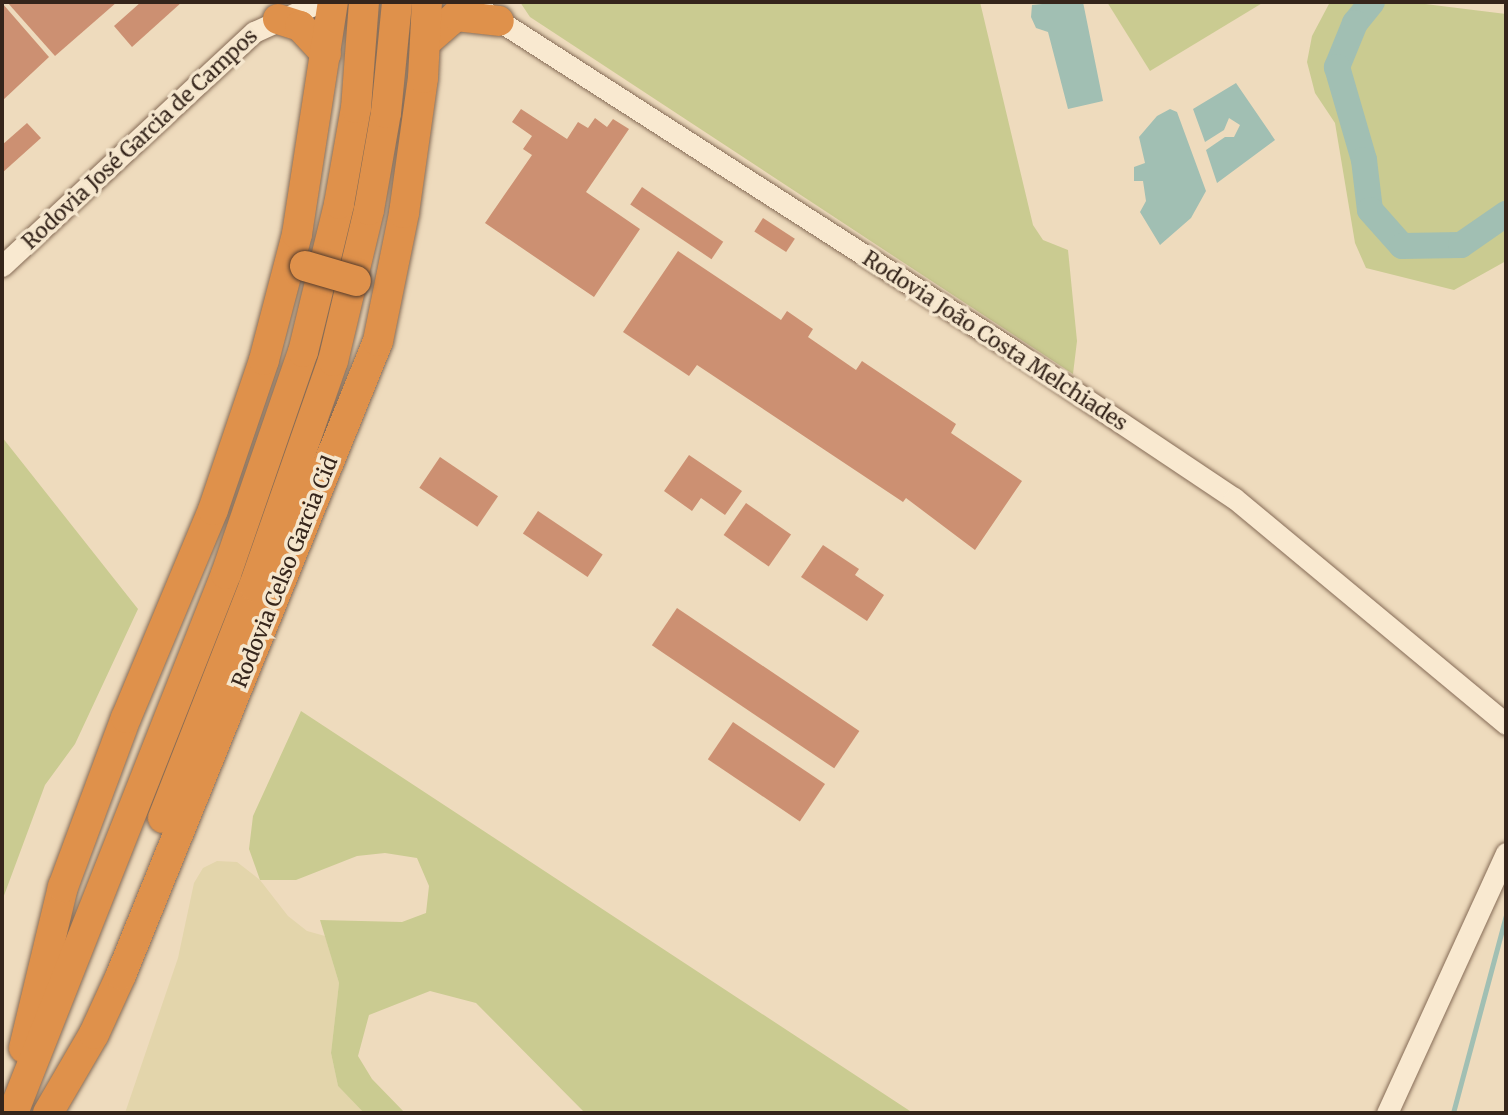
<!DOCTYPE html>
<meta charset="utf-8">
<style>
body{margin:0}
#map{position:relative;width:1508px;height:1115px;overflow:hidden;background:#eedbbd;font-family:Merriweather,serif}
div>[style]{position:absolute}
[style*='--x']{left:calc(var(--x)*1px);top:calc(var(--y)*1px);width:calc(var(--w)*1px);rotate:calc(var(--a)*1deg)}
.farmland>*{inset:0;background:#e3d5ab}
.green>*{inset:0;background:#cacb91}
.water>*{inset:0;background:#a1bfb3}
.stream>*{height:4.5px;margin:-2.25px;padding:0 2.25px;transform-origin:2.25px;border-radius:2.25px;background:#a1bfb3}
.river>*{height:26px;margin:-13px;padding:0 13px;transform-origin:13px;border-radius:13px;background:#a1bfb3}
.building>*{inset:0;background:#cc9072;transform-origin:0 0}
.roads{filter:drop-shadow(0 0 2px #856b56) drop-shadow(0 0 2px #856b56)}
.minor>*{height:21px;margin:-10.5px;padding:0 10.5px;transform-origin:10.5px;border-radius:10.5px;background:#f9e9d0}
.highway>*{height:30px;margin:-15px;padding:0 15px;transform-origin:15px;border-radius:15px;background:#df914b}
.bridges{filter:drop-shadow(0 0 2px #533a2b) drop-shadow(0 0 2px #533a2b)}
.highway-bridge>*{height:30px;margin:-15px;padding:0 15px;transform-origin:15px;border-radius:15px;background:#df914b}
span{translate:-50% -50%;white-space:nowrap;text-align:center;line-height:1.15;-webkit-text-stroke:7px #f5e6cd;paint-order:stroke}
.street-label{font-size:21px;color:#35251b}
.frame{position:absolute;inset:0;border:4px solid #35251b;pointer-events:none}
</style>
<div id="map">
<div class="farmland">
<div style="clip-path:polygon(217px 861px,237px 862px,260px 880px,288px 916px,307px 931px,325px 936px,339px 983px,331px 1053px,338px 1086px,364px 1113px,125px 1113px,178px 958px,194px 883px,203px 868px)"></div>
</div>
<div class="green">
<div style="clip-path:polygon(520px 2px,980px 2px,1033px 225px,1043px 240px,1068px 250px,1077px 341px,1073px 374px,530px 17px)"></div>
<div style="clip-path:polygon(1107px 2px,1264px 2px,1150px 71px)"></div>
<div style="clip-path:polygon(1330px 2px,1409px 2px,1506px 14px,1506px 261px,1454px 290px,1366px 268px,1355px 243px,1335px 123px,1315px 93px,1307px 62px,1312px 36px)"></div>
<div style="clip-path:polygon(2px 437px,138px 609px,75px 744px,45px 785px,2px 901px)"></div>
<div style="clip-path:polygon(301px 711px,913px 1113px,585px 1113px,476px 1003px,430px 991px,369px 1015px,358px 1056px,372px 1079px,405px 1113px,364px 1113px,338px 1086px,331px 1053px,339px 983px,320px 920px,402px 922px,426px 913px,429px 886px,417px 858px,385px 853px,357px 856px,296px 880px,260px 880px,249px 849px,253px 816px)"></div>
</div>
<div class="water">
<div style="clip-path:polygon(1062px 2px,1083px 2px,1103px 101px,1068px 109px,1048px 32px,1036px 28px,1031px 17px,1032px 5px)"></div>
<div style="clip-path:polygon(1236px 83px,1275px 140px,1217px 183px,1206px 150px,1225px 137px,1234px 137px,1240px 125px,1229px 118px,1224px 130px,1205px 142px,1193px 109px)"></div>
<div style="clip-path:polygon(1170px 109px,1177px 112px,1206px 191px,1191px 218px,1160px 245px,1140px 212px,1146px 201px,1143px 181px,1134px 181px,1134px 167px,1145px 163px,1139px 137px,1157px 116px)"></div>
</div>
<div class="stream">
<div style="--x:1453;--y:1113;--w:205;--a:-75"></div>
</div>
<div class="river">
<div style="--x:1372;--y:2;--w:27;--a:129"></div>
<div style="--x:1355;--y:23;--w:48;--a:112.2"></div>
<div style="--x:1337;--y:67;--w:97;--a:73.8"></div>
<div style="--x:1364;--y:160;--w:50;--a:83.2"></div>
<div style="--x:1370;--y:210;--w:48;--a:48.4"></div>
<div style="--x:1402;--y:246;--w:59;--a:-1"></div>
<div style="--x:1461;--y:245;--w:55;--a:-34.6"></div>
</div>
<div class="building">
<div style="clip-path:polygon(7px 2px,117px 2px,55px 56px)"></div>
<div style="clip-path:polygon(141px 2px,182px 2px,132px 47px,114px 26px)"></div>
<div style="clip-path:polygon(2px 3px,49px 57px,2px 101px)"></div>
<div style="clip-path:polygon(521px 109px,567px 139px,578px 122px,588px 128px,595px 118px,607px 127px,613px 119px,629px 129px,586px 192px,640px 229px,594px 297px,485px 223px,532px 155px,523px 149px,532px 136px,512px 122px)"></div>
<div style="clip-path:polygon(27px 123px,41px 138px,2px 173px,2px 145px)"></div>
<div style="left:642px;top:187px;width:98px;height:21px;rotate:34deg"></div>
<div style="left:763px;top:218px;width:38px;height:16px;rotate:33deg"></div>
<div style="clip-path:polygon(678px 251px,781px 320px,787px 311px,813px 329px,808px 337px,856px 370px,862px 361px,956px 424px,951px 433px,1022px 481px,975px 550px,906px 498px,903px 502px,697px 365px,689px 376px,623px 332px)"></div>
<div style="clip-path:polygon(689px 455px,742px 491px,725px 515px,701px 498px,692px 511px,664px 491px)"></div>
<div style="left:440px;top:457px;width:70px;height:37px;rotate:34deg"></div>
<div style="left:746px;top:503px;width:55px;height:39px;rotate:35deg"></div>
<div style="left:538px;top:511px;width:78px;height:27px;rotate:34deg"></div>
<div style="clip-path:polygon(823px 545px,859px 569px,855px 575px,884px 595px,867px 621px,801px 577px)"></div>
<div style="left:677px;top:608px;width:220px;height:45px;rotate:34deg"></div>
<div style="left:733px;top:722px;width:111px;height:45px;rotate:34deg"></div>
</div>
<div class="roads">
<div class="minor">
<div style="--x:487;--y:13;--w:630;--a:32.68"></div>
<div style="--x:1017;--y:353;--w:261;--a:33.8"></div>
<div style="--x:1234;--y:498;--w:354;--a:39.7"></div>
<div style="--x:2;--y:266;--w:344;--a:-42.9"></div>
<div style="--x:254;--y:32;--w:72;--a:-24.4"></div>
<div style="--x:1387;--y:1113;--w:286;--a:-65.4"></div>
</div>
<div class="highway">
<div style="--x:278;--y:19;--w:23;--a:18"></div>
<div style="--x:300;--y:26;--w:38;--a:47"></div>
<div style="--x:426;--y:42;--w:40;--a:-41"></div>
<div style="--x:456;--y:16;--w:43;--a:6.6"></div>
<div style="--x:163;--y:818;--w:249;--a:-68.6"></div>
<div style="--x:254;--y:586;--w:238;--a:-70.7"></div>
<div style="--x:333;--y:361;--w:155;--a:-76.6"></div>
<div style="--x:369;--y:210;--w:98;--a:-80.1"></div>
<div style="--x:386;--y:113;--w:112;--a:-84.3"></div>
<div style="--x:24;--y:1048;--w:166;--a:-76.4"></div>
<div style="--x:63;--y:887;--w:180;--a:-69.6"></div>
<div style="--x:126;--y:718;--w:225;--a:-67.3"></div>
<div style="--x:213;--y:510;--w:158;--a:-71.2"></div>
<div style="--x:264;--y:360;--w:130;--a:-75.3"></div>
<div style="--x:297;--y:234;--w:235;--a:-81.2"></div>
<div style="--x:13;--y:1113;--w:580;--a:-68.44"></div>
<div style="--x:226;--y:574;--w:235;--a:-70.9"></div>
<div style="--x:303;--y:352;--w:152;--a:-76.3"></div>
<div style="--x:339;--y:204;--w:97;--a:-80"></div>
<div style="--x:356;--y:108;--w:106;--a:-85.7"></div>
<div style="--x:48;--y:1113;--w:91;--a:-59.8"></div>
<div style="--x:94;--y:1034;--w:65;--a:-65.4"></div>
<div style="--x:121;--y:975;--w:684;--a:-67.93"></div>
<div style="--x:378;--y:341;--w:131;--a:-78.5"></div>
<div style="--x:404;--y:213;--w:136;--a:-82"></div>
<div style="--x:423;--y:78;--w:76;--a:-87"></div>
</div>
</div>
<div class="bridges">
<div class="highway-bridge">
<div style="--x:305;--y:266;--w:53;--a:16.4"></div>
</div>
</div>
<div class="street-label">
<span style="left:140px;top:139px;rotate:-43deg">Rodovia José Garcia de Campos</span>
<span style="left:995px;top:341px;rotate:33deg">Rodovia João Costa Melchiades</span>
<span style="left:285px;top:572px;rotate:-68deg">Rodovia Celso Garcia Cid</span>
</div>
<div class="frame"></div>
</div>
